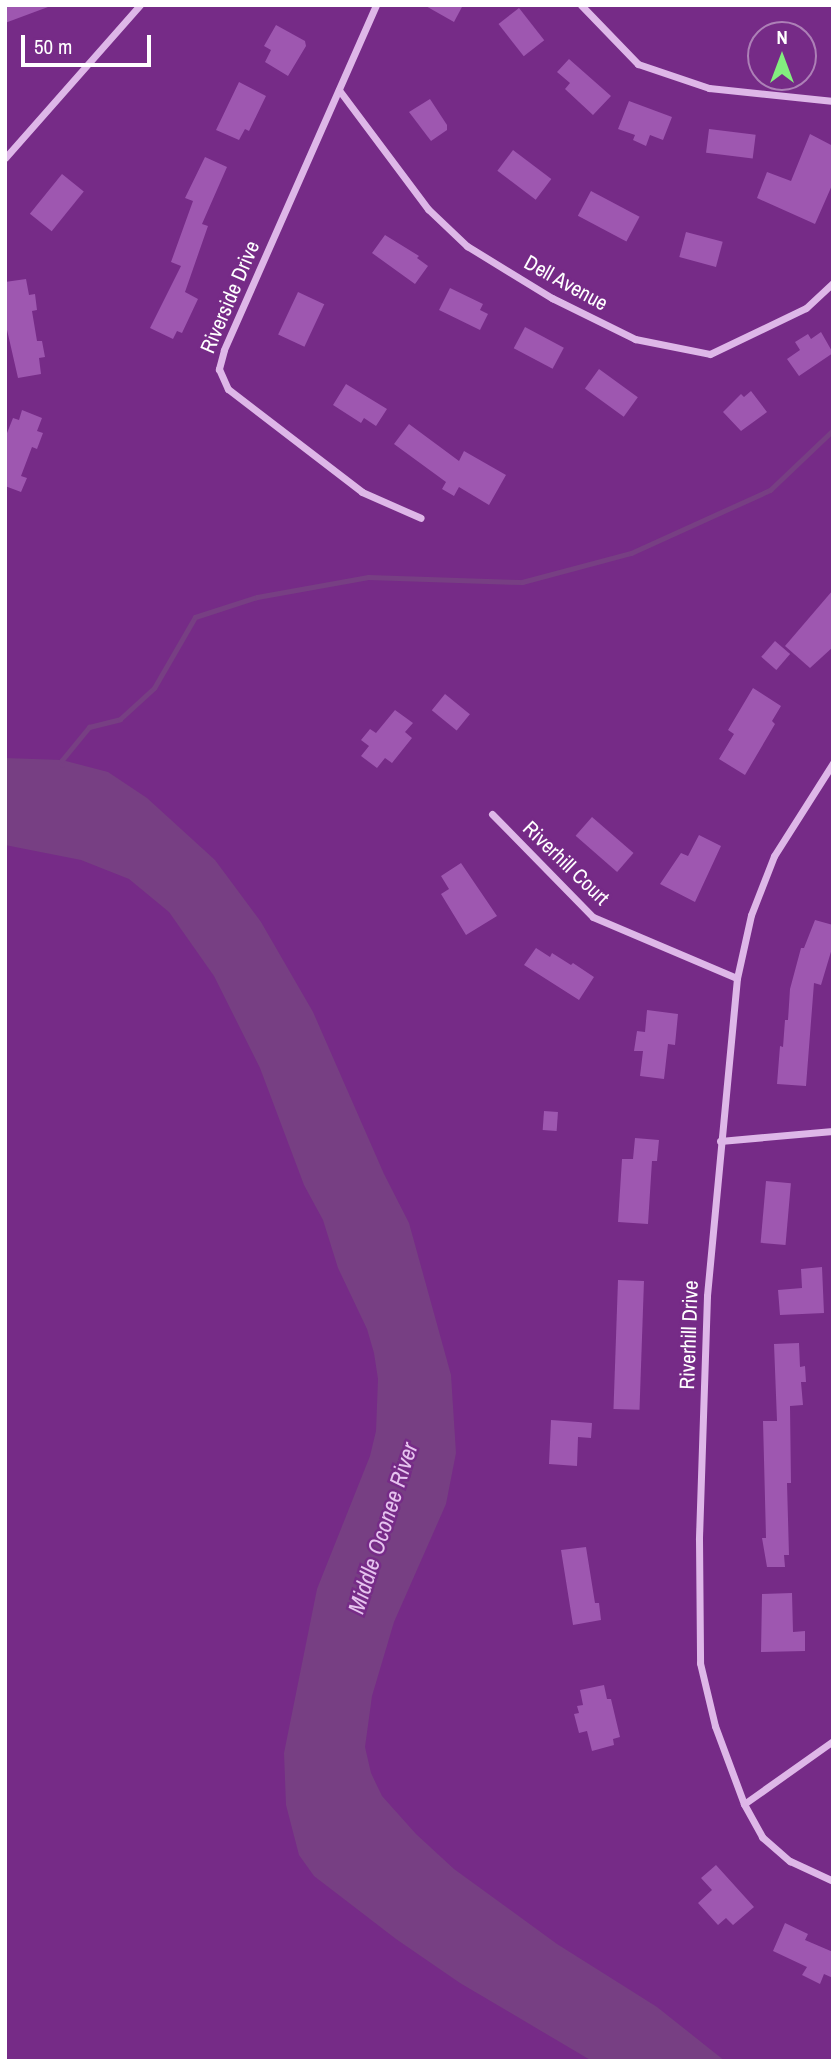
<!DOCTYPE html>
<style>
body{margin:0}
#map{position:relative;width:838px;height:2066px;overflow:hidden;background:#762b87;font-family:"Archivo Narrow",sans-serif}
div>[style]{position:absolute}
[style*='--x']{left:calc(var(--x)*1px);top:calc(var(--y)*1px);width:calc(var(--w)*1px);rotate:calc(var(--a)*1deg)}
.water>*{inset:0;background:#773f83}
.stream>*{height:5px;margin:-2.5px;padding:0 2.5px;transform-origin:2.5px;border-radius:2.5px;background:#773f83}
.building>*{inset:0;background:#9e57b0;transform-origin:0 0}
.street>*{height:7px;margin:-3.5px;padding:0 3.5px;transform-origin:3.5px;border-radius:3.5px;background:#deb7e8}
span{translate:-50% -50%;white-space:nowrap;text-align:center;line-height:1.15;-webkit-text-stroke:5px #762b87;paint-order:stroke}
.street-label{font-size:21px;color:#fff}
.water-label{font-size:23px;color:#e6c3ef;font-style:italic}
.frame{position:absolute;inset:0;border:7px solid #fff;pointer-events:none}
.north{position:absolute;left:747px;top:21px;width:70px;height:70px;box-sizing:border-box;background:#762b87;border:2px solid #ad80b7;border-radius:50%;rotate:0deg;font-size:19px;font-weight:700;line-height:28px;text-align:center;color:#fff}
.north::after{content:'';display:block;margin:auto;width:24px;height:32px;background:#83ee7f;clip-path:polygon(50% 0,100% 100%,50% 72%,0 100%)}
.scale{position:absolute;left:21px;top:35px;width:130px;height:32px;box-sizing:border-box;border:4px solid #fff;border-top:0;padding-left:9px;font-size:21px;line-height:24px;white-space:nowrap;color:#fff;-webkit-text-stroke:5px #762b87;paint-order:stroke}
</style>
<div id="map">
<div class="water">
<div style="clip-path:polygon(5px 758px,62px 760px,108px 772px,147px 798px,215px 860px,261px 922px,313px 1012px,384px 1174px,409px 1223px,451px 1375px,456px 1453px,446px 1504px,394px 1622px,372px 1696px,365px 1747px,371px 1773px,382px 1796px,416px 1834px,454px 1869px,557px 1944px,657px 2007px,725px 2061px,592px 2061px,460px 1983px,396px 1939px,314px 1876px,299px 1855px,286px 1805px,284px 1753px,317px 1589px,370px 1456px,376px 1431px,378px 1379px,374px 1353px,367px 1329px,338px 1268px,323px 1220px,304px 1185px,260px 1068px,214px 976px,169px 912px,129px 879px,81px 860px,5px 845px)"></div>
</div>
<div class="stream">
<div style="--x:62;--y:765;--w:5;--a:-90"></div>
<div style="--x:62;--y:760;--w:43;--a:-50.7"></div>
<div style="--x:89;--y:727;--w:32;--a:-14"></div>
<div style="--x:120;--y:719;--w:46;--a:-42.4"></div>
<div style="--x:154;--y:688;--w:82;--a:-60"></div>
<div style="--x:195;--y:617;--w:65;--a:-17.9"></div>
<div style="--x:257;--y:597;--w:113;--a:-10.2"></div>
<div style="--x:368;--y:577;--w:154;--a:1.9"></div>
<div style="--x:522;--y:582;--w:113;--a:-14.9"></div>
<div style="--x:631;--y:553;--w:153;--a:-24.4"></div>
<div style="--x:770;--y:490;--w:87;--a:-43.6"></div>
</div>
<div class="building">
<div style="clip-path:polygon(5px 5px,48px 5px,48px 7px,5px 23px)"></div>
<div style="clip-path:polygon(424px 5px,463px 5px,454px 22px)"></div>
<div style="left:519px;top:8px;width:41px;height:26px;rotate:52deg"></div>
<div style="clip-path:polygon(276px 25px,305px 41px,306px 46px,288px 76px,265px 62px,271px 50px,264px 46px)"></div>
<div style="clip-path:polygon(569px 59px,611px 96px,593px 115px,565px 89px,570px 83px,557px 72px)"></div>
<div style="clip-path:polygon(239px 82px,266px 96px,249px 131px,245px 129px,239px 140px,216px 130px)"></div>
<div style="clip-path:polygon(430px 99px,447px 125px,447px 130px,431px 141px,409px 112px)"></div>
<div style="clip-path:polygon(629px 101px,672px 117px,663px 140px,650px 135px,646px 146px,633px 140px,635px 135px,618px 129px)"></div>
<div style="left:709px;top:129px;width:47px;height:24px;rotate:7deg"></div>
<div style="clip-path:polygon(810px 134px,833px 146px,833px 183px,815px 224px,757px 198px,767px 172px,791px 181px)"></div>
<div style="left:513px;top:150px;width:48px;height:26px;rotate:37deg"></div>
<div style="clip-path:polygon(205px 157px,227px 167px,202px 224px,208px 226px,185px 292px,198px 299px,182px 333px,177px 331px,173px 339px,150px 328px,181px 266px,171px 262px,193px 201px,185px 198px)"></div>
<div style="left:62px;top:174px;width:28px;height:51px;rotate:39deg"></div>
<div style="left:591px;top:191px;width:55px;height:28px;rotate:28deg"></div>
<div style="left:686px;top:232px;width:38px;height:26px;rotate:15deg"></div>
<div style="clip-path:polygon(385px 235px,419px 256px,417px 258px,428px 266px,415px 284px,372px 253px)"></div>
<div style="clip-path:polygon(26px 279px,29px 295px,35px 294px,37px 310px,32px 311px,37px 341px,42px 341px,45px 357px,39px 358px,41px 374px,18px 378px,5px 321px,5px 282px)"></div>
<div style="clip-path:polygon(450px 288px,483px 304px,480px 310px,488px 314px,480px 330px,439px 310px)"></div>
<div style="left:298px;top:292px;width:29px;height:47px;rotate:25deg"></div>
<div style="left:525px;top:327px;width:44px;height:24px;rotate:28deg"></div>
<div style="clip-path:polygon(821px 332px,833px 353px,799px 376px,787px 359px,800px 350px,795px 342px,808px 334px,811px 339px)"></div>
<div style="left:599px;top:369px;width:48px;height:24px;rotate:36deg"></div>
<div style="clip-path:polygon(346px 384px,387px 409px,376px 426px,364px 418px,361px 423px,333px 405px)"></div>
<div style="clip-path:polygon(751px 391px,767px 412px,741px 431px,723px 412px,741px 394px,744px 397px)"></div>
<div style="clip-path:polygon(22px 410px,42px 418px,37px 431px,43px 433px,37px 449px,32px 447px,21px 476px,27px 478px,21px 492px,5px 486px,5px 438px,13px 418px,19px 420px)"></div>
<div style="clip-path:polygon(409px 424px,459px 461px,464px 451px,506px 475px,489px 505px,459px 487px,454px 496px,442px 489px,446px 482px,394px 444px)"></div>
<div style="clip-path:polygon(833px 590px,833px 647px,810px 668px,785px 646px)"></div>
<div style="left:775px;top:641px;width:20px;height:21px;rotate:41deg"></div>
<div style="clip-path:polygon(753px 688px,781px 706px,772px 721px,775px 724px,745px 775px,719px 759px,734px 734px,728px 730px)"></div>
<div style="left:445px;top:694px;width:32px;height:21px;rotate:39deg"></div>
<div style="clip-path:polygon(395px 710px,413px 723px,405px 732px,412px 738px,392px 763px,385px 758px,377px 768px,361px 756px,369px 746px,361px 740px,370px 729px,376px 733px)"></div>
<div style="left:592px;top:817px;width:55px;height:25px;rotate:41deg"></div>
<div style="clip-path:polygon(699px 835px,721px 846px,695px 902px,660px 884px,681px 853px,688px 856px)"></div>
<div style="clip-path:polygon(461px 863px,497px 916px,466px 935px,441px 894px,449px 889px,441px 876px)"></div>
<div style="clip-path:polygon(815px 920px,833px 925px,833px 945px,821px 985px,814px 983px,806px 1086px,777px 1084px,780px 1046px,783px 1047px,785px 1020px,788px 1020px,790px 989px,801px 948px,804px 948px)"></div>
<div style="clip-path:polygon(536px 948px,550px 957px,552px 953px,571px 965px,573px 963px,594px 977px,579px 1000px,524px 965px)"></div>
<div style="clip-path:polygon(647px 1010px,678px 1014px,675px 1045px,668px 1044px,664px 1079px,640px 1076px,643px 1051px,634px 1051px,637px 1031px,645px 1032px)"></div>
<div style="left:544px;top:1111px;width:14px;height:19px;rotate:4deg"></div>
<div style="clip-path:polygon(635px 1138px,659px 1140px,657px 1161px,652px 1161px,648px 1224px,618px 1222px,622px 1159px,633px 1159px)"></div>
<div style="left:766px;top:1181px;width:25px;height:62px;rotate:5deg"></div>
<div style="clip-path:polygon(822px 1267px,824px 1313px,780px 1315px,778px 1290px,802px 1288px,801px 1269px)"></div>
<div style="left:618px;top:1280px;width:26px;height:129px;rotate:2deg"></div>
<div style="clip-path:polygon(799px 1343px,800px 1367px,805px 1366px,806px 1382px,801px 1382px,803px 1405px,790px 1406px,791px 1483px,787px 1483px,789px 1555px,784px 1555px,785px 1567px,767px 1567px,762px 1538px,766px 1538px,763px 1421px,777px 1421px,774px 1344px)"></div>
<div style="clip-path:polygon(551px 1420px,592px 1423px,591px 1438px,578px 1437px,577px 1466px,549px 1464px)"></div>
<div style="clip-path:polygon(586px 1547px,595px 1603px,599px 1603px,601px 1620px,573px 1625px,561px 1550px)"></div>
<div style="clip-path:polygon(792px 1593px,793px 1632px,805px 1631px,805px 1651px,761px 1652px,762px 1594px)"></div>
<div style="clip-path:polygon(604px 1685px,607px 1699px,611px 1699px,620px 1737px,613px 1739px,614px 1745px,592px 1751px,587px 1731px,579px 1733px,574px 1714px,579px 1713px,577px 1706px,583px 1705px,580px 1690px)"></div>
<div style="clip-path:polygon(716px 1865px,754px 1907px,733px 1925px,726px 1918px,718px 1925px,698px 1903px,712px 1890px,701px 1878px)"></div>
<div style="clip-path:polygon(785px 1923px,808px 1934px,805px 1940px,833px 1952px,833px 1978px,824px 1974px,820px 1984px,802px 1975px,807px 1967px,773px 1951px)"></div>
</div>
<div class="street">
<div style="--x:376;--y:5;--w:377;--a:113.8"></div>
<div style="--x:224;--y:350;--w:20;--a:105"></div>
<div style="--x:219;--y:369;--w:22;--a:66"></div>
<div style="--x:228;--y:389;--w:169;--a:37.5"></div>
<div style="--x:362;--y:492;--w:64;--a:23.8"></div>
<div style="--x:581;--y:5;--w:82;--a:46"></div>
<div style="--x:638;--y:64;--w:75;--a:18.7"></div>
<div style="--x:709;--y:88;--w:125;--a:6"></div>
<div style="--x:339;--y:90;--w:149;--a:53.2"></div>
<div style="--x:428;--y:209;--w:54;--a:43.5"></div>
<div style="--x:467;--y:246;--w:100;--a:31.5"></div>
<div style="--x:552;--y:298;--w:93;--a:26.3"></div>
<div style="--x:635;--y:339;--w:76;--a:11.3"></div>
<div style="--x:710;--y:354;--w:106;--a:-25.6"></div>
<div style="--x:806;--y:308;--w:37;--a:-43"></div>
<div style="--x:5;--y:158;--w:204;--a:-48.6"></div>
<div style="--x:833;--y:763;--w:110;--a:122.4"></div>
<div style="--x:774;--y:856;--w:63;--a:111.3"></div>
<div style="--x:751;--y:915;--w:65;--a:102.5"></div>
<div style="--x:737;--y:978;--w:319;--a:95.4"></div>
<div style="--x:707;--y:1296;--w:243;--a:91.9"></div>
<div style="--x:699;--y:1539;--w:124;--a:89.5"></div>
<div style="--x:700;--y:1663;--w:65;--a:76.6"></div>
<div style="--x:715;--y:1726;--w:83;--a:69.6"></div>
<div style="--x:744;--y:1804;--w:38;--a:61"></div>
<div style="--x:762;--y:1837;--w:37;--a:41"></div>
<div style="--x:790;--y:1861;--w:47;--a:24.9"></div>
<div style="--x:492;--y:814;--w:144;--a:45.6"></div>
<div style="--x:593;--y:917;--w:156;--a:23"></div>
<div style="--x:720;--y:1141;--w:113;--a:-5.1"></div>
<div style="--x:744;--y:1804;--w:109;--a:-35.3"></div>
</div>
<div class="street-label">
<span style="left:566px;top:283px;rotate:29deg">Dell Avenue</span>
<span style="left:230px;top:297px;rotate:-67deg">Riverside Drive</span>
<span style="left:566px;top:863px;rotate:44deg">Riverhill Court</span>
<span style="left:689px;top:1335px;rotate:-88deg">Riverhill Drive</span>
</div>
<div class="water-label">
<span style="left:383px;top:1528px;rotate:-72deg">Middle Oconee River</span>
</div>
<div class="frame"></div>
<div class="north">N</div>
<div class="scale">50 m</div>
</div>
